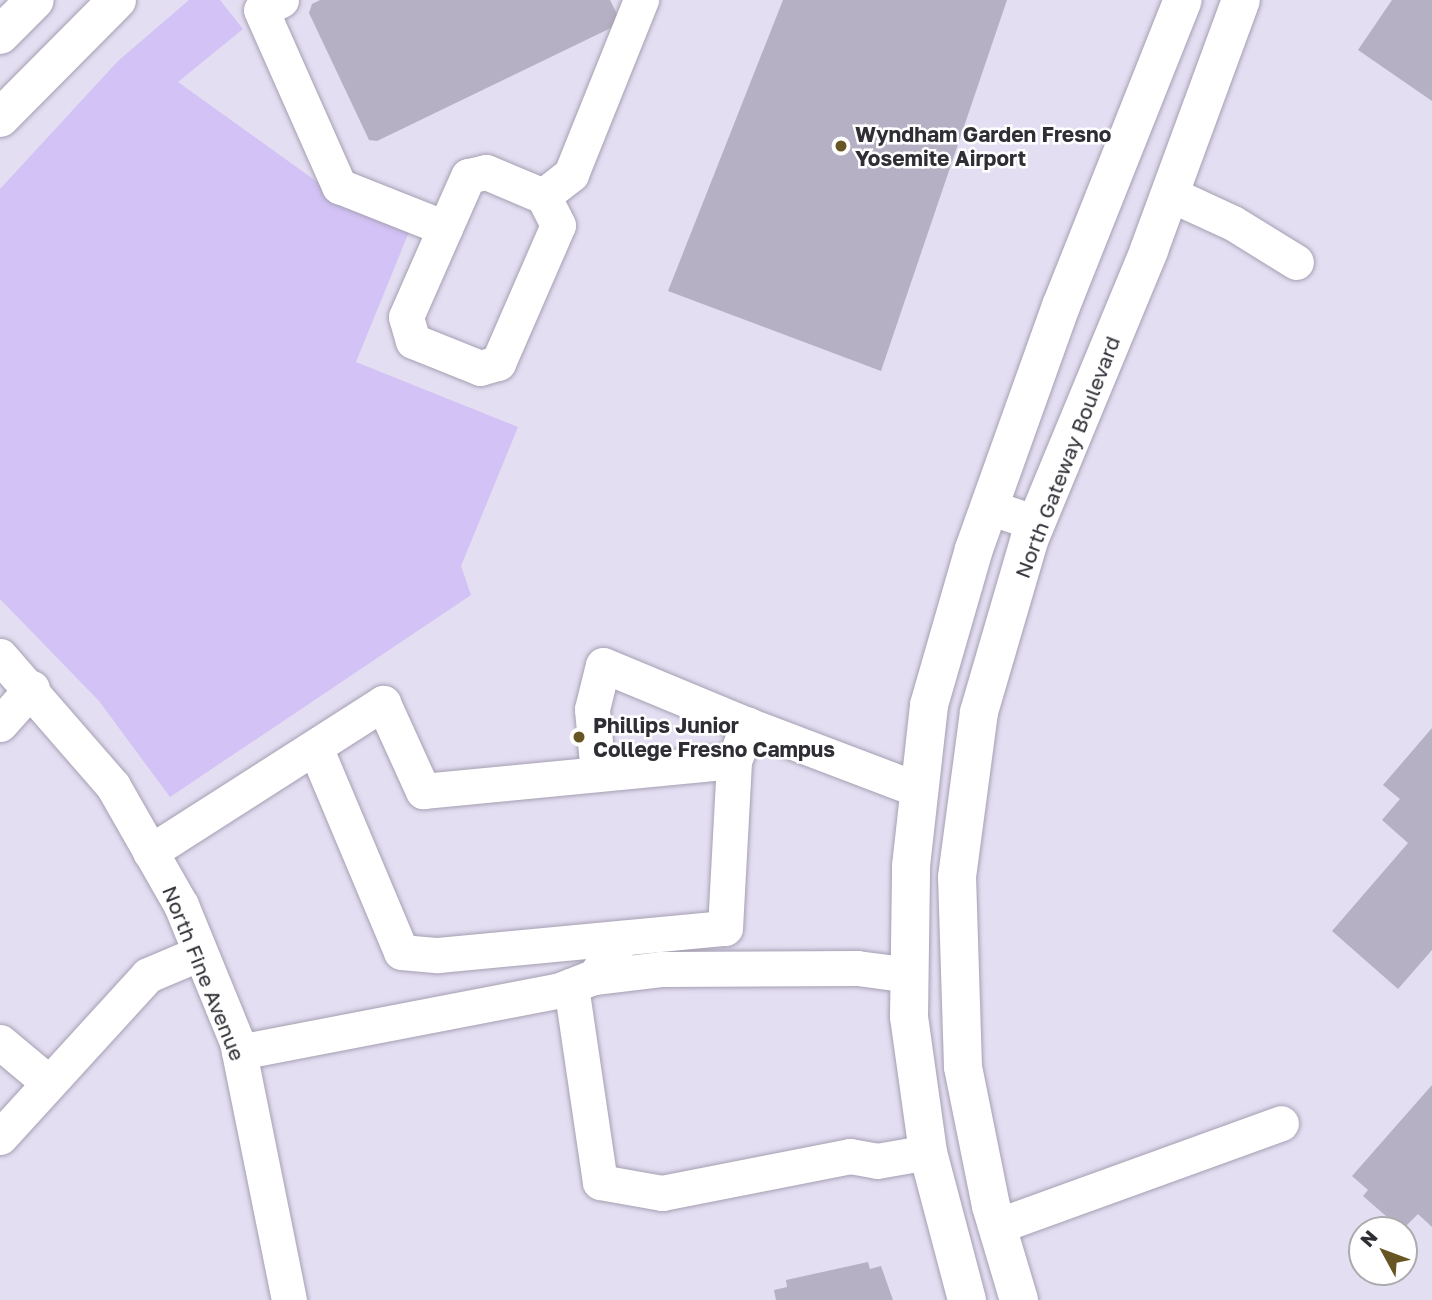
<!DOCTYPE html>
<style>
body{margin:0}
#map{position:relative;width:1432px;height:1300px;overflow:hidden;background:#e4def2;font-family:"Golos Text",sans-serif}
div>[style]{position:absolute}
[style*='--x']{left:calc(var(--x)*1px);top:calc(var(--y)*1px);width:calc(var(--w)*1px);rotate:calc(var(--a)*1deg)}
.green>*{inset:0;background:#d2c2f5}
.building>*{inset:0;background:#b6b0c4}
.roads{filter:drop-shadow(0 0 2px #a59fb2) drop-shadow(0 0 2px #a59fb2)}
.minor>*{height:35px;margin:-17.5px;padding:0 17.5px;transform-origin:17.5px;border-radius:17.5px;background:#fff}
.major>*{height:38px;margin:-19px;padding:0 19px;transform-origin:19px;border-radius:19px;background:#fff}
.dots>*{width:19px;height:19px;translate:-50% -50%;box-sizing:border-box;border:4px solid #fff;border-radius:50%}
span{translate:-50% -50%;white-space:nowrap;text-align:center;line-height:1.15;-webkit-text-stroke:5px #fff;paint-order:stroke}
.poi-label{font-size:21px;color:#302e35;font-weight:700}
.left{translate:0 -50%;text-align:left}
.street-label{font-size:21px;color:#302e35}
.north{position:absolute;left:1348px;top:1216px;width:70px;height:70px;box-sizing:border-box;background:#fff;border:2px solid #acabae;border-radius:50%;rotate:311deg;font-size:19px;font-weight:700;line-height:28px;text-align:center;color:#302e35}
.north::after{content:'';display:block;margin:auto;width:24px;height:32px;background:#675523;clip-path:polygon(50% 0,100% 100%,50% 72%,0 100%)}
</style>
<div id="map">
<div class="green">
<div style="clip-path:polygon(189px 0,220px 0,243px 29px,178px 82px,341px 199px,411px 227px,356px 362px,518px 427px,461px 566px,471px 595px,170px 797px,99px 701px,0 599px,0 189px,118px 61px)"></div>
</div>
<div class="building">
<div style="clip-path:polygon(320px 0,610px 0,619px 18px,617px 25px,377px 141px,369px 140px,309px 13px,312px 4px)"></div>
<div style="clip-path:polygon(783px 0,1007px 0,881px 371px,668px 291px)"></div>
<div style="clip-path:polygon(1392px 0,1432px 0,1432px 101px,1358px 50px)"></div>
<div style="clip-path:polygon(1432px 728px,1432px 950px,1398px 989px,1332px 931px,1408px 843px,1382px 820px,1400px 799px,1383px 785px)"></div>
<div style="clip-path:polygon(1432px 1085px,1432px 1227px,1418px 1214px,1402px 1230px,1363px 1196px,1368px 1190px,1352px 1176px)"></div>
<div style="clip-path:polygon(868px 1262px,870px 1269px,881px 1266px,893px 1300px,776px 1300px,774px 1290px,787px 1287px,786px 1280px)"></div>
</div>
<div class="roads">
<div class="minor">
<div style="--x:281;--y:0;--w:22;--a:153"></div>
<div style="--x:261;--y:10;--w:193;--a:66.1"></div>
<div style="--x:339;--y:186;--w:114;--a:21.6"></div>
<div style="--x:445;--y:228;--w:97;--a:113.7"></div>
<div style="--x:406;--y:317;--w:25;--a:74"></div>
<div style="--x:413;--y:341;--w:72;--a:21.9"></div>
<div style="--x:480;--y:368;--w:19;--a:-16"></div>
<div style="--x:498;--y:363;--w:150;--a:-66.5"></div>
<div style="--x:558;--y:225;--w:33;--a:-117"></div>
<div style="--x:543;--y:196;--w:62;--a:-157.2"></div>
<div style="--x:486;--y:172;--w:18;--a:167"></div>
<div style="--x:468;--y:176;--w:57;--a:113.9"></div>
<div style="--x:1170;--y:194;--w:69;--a:24.7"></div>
<div style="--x:1233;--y:223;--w:74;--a:31.8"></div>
<div style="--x:543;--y:196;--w:36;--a:-38"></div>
<div style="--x:571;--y:174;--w:188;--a:-68.1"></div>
<div style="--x:989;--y:507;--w:50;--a:18.8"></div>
<div style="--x:0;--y:656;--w:172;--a:49"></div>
<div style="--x:113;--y:786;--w:137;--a:60.3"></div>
<div style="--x:181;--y:905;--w:148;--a:67.8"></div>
<div style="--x:237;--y:1042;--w:263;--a:78.6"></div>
<div style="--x:0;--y:724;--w:48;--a:-48.4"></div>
<div style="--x:315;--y:747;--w:222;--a:67.2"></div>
<div style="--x:401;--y:952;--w:37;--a:5"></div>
<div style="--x:438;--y:955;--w:288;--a:-5.4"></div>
<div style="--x:725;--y:928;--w:167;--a:-86.9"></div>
<div style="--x:598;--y:774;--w:65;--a:-95.3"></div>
<div style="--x:592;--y:709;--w:45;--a:-76"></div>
<div style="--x:603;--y:665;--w:157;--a:22.5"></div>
<div style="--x:150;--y:852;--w:277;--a:-32.6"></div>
<div style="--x:383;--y:703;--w:97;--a:65.6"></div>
<div style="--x:423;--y:791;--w:312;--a:-5.5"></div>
<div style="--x:734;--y:761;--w:39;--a:-69"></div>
<div style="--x:748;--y:725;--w:183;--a:20.8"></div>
<div style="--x:594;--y:977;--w:67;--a:-6.8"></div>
<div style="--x:661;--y:969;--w:196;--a:-0.3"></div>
<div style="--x:857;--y:968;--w:53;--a:7.5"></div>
<div style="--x:571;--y:986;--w:198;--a:81.6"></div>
<div style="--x:600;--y:1182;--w:63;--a:10.1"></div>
<div style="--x:662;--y:1193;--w:192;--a:-11.1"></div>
<div style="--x:850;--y:1156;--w:27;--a:10"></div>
<div style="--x:877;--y:1161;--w:52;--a:-10"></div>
<div style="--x:0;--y:1042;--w:62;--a:39.8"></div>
<div style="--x:239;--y:1052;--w:324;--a:-10.9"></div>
<div style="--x:557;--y:991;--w:40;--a:-21"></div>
<div style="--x:594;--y:977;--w:48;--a:-54.3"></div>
<div style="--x:0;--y:1137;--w:219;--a:-47.6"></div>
<div style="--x:148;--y:975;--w:56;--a:-22.9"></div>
<div style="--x:997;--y:1226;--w:302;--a:-19.9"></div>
</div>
<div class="major">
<div style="--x:0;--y:35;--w:49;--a:-45"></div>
<div style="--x:0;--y:118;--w:166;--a:-45.2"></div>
<div style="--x:967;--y:1300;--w:153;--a:-104.8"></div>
<div style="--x:928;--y:1152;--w:136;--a:-98"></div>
<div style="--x:909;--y:1017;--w:151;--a:-89.2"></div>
<div style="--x:911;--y:866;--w:162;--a:-83.6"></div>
<div style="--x:929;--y:705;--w:162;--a:-73.9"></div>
<div style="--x:974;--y:549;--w:258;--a:-70.3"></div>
<div style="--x:1061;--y:306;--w:329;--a:-68.3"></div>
<div style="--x:1019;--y:1300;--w:98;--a:-106.6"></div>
<div style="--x:991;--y:1206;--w:142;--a:-101.4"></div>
<div style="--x:963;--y:1067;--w:190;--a:-91.8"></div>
<div style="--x:957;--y:877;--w:166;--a:-82.4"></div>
<div style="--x:979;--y:712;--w:181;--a:-73.7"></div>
<div style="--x:1030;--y:538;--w:312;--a:-67.5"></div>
<div style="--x:1149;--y:250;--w:266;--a:-69.8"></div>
</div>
</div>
<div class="dots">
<div style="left:841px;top:146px;background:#675523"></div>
<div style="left:579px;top:737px;background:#675523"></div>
</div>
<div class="poi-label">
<span class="left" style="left:855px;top:146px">Wyndham Garden Fresno<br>Yosemite Airport</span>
<span class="left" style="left:593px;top:737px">Phillips Junior<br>College Fresno Campus</span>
</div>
<div class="street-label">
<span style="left:1067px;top:457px;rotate:-69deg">North Gateway Boulevard</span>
<span style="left:204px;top:973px;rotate:68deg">North Fine Avenue</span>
</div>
<div class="north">N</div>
</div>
